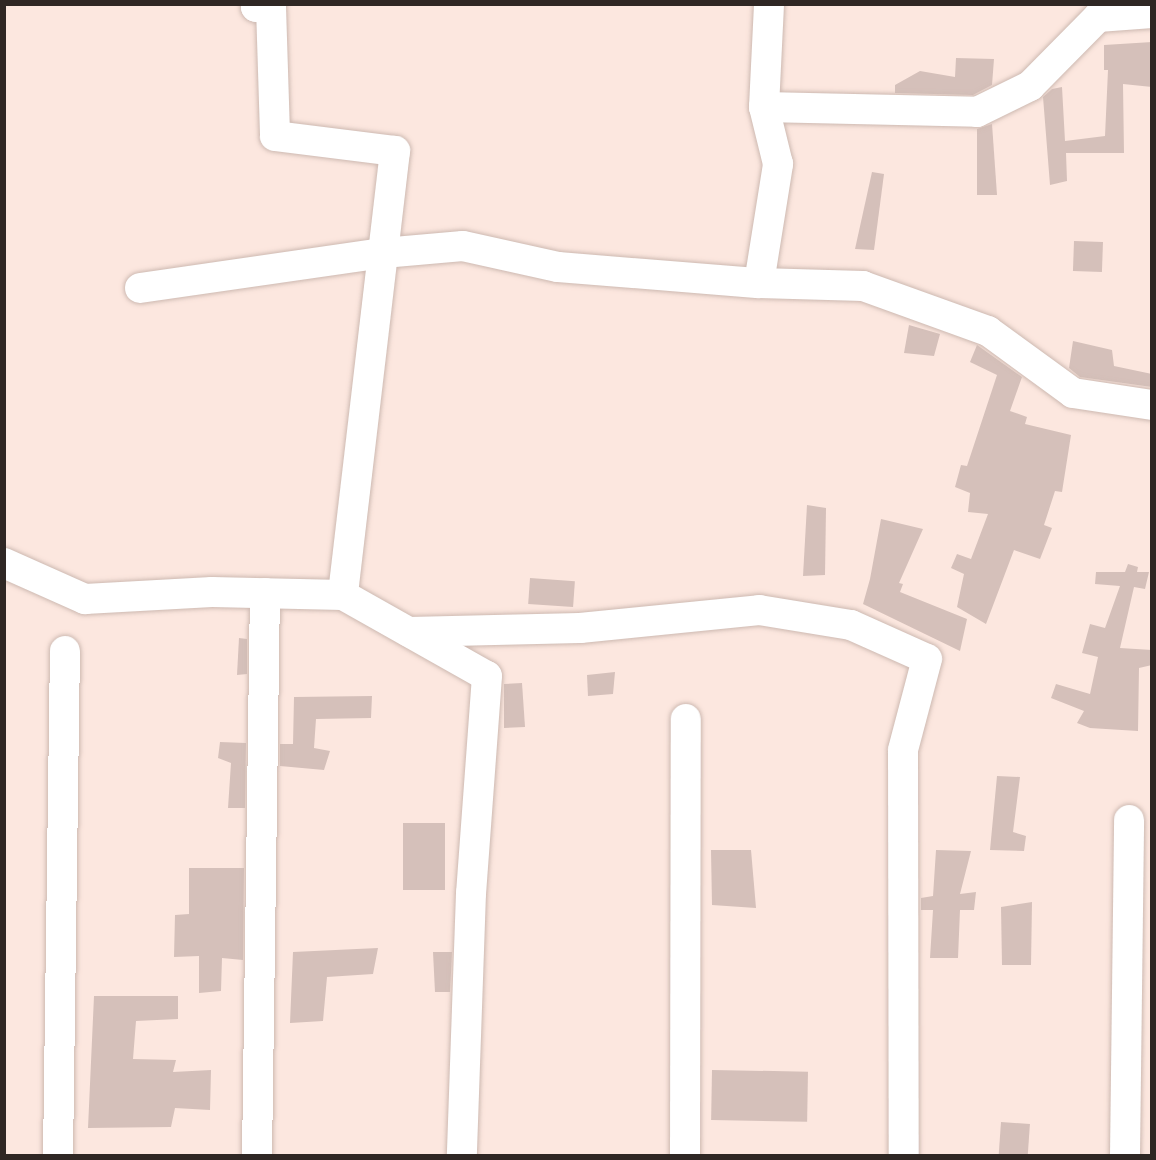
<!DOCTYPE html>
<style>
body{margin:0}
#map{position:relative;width:1156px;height:1160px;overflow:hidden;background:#fce7df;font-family:Overpass,sans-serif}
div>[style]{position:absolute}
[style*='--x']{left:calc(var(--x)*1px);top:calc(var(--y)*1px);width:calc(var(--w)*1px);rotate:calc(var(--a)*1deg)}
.building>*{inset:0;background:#d5c0ba;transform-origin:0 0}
.roads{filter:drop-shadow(0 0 2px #cdb9b1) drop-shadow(0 0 2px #cdb9b1)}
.minor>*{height:30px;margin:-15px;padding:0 15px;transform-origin:15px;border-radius:15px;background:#fff}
span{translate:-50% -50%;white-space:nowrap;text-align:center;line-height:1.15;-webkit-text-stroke:4.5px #fce7df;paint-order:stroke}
.frame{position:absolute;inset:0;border:6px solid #2f2724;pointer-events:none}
</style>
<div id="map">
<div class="building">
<div style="clip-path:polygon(1152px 42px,1152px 87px,1123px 84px,1124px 153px,1066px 153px,1067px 181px,1050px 185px,1043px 97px,1052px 89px,1062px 87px,1065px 141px,1105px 136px,1108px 70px,1104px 70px,1104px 45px)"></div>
<div style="clip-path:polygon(956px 58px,994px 59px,992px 85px,973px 95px,895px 93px,895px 85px,920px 71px,955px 77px)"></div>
<div style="clip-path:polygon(992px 124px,997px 195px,977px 195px,977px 129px)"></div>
<div style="clip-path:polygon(872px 172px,884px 174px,874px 250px,855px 249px)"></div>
<div style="left:1074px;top:241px;width:29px;height:30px;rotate:2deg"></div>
<div style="clip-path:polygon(909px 325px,940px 334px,934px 356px,904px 353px)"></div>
<div style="clip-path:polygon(1073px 341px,1112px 350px,1114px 366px,1152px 374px,1152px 387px,1080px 377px,1069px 368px)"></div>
<div style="clip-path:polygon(977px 345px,1022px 377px,1010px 411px,1027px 417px,1025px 424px,1071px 435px,1062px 492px,1055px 491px,1044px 525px,1052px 528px,1040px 559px,1014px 550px,986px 624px,957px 607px,964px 574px,951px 568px,957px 554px,971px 559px,988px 514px,968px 512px,970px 493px,955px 487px,961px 465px,967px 466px,997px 375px,970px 362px)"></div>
<div style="clip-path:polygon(807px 505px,826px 508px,825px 575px,803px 576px)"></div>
<div style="clip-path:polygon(881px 519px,923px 529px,899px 583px,903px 584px,900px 592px,967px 619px,960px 651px,863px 604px,870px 579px)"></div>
<div style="clip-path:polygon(1128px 564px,1138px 567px,1137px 572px,1149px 572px,1145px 589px,1134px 587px,1120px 648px,1152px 650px,1152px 665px,1139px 668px,1138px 731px,1090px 728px,1077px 723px,1084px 711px,1051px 698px,1056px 684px,1090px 694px,1098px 657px,1082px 653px,1090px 624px,1105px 628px,1120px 586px,1095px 584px,1096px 572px,1125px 572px)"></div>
<div style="left:530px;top:578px;width:45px;height:26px;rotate:4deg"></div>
<div style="clip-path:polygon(239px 638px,247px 639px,247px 674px,237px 675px)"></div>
<div style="clip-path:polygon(615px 672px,613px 694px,588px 696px,587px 675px)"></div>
<div style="clip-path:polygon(522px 683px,525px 727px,504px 728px,504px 684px)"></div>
<div style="clip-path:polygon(372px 696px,371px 718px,316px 719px,314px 748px,330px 751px,324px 770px,280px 766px,280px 744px,293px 744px,294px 697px)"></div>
<div style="clip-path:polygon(220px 742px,246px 743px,245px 808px,228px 808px,231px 763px,218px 758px)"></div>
<div style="clip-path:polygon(997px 776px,1020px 777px,1013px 832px,1026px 836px,1024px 851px,990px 850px)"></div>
<div style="left:403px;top:823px;width:42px;height:67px"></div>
<div style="clip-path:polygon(711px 850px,751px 850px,756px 908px,712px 905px)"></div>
<div style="clip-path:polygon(936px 850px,971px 851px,960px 894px,976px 892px,974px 910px,960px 910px,958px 958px,930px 958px,933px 910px,921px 910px,921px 898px,933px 896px)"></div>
<div style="clip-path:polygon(189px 868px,244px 868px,243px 960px,222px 958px,221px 991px,199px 993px,199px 956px,174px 957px,175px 915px,189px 914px)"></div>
<div style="clip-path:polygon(1032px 902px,1031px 965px,1002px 965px,1001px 907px)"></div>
<div style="clip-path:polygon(378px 948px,373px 974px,327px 977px,323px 1021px,290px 1023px,293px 952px)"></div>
<div style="clip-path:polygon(433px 952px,452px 952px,450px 992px,435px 992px)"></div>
<div style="clip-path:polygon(94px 996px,178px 996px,178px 1019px,136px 1021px,133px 1059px,176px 1060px,173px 1072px,211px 1070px,210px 1110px,175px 1108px,171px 1127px,88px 1128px)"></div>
<div style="left:712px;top:1070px;width:96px;height:50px;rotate:1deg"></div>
<div style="left:1001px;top:1122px;width:29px;height:33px;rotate:4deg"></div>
</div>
<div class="roads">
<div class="minor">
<div style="--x:256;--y:4;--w:3;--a:90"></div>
<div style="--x:256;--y:7;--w:15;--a:0"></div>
<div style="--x:271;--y:7;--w:129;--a:88.2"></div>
<div style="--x:275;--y:136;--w:121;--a:7.1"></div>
<div style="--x:395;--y:151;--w:447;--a:96.7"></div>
<div style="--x:764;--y:107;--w:213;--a:1.3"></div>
<div style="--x:977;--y:112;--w:59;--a:-26.1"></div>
<div style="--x:1030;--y:86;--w:97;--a:-45.4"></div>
<div style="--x:1098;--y:17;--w:54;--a:-4.2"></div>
<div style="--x:759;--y:283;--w:121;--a:-80.9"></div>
<div style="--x:778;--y:164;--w:59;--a:-103.8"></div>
<div style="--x:764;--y:107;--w:103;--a:-87.2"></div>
<div style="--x:140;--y:288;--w:246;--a:-8.2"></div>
<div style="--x:383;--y:253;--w:80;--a:-5"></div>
<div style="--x:463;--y:246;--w:97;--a:12.5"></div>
<div style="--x:558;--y:267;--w:202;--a:4.6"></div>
<div style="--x:759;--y:283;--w:104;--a:1.7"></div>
<div style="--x:863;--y:286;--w:133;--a:19.8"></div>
<div style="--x:988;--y:331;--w:105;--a:36.1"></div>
<div style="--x:1073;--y:393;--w:80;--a:8.6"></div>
<div style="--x:4;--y:563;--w:89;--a:24"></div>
<div style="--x:85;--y:599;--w:127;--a:-3.2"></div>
<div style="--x:212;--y:592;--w:131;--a:1.3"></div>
<div style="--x:343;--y:595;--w:165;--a:29.4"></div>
<div style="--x:487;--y:676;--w:218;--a:94.2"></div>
<div style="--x:471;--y:893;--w:263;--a:92"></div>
<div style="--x:409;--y:632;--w:171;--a:-1.3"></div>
<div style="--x:580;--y:628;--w:180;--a:-5.7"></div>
<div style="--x:759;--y:610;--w:93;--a:9.3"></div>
<div style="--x:851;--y:625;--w:83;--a:24.1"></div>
<div style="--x:927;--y:659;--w:94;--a:104.8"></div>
<div style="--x:903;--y:750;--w:406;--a:89.9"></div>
<div style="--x:58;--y:1156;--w:505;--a:-89.21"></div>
<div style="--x:257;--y:1156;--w:563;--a:-89.19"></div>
<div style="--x:685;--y:1156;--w:437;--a:-89.9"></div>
<div style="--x:1125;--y:1156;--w:336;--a:-89.3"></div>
</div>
</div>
<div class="frame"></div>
</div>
